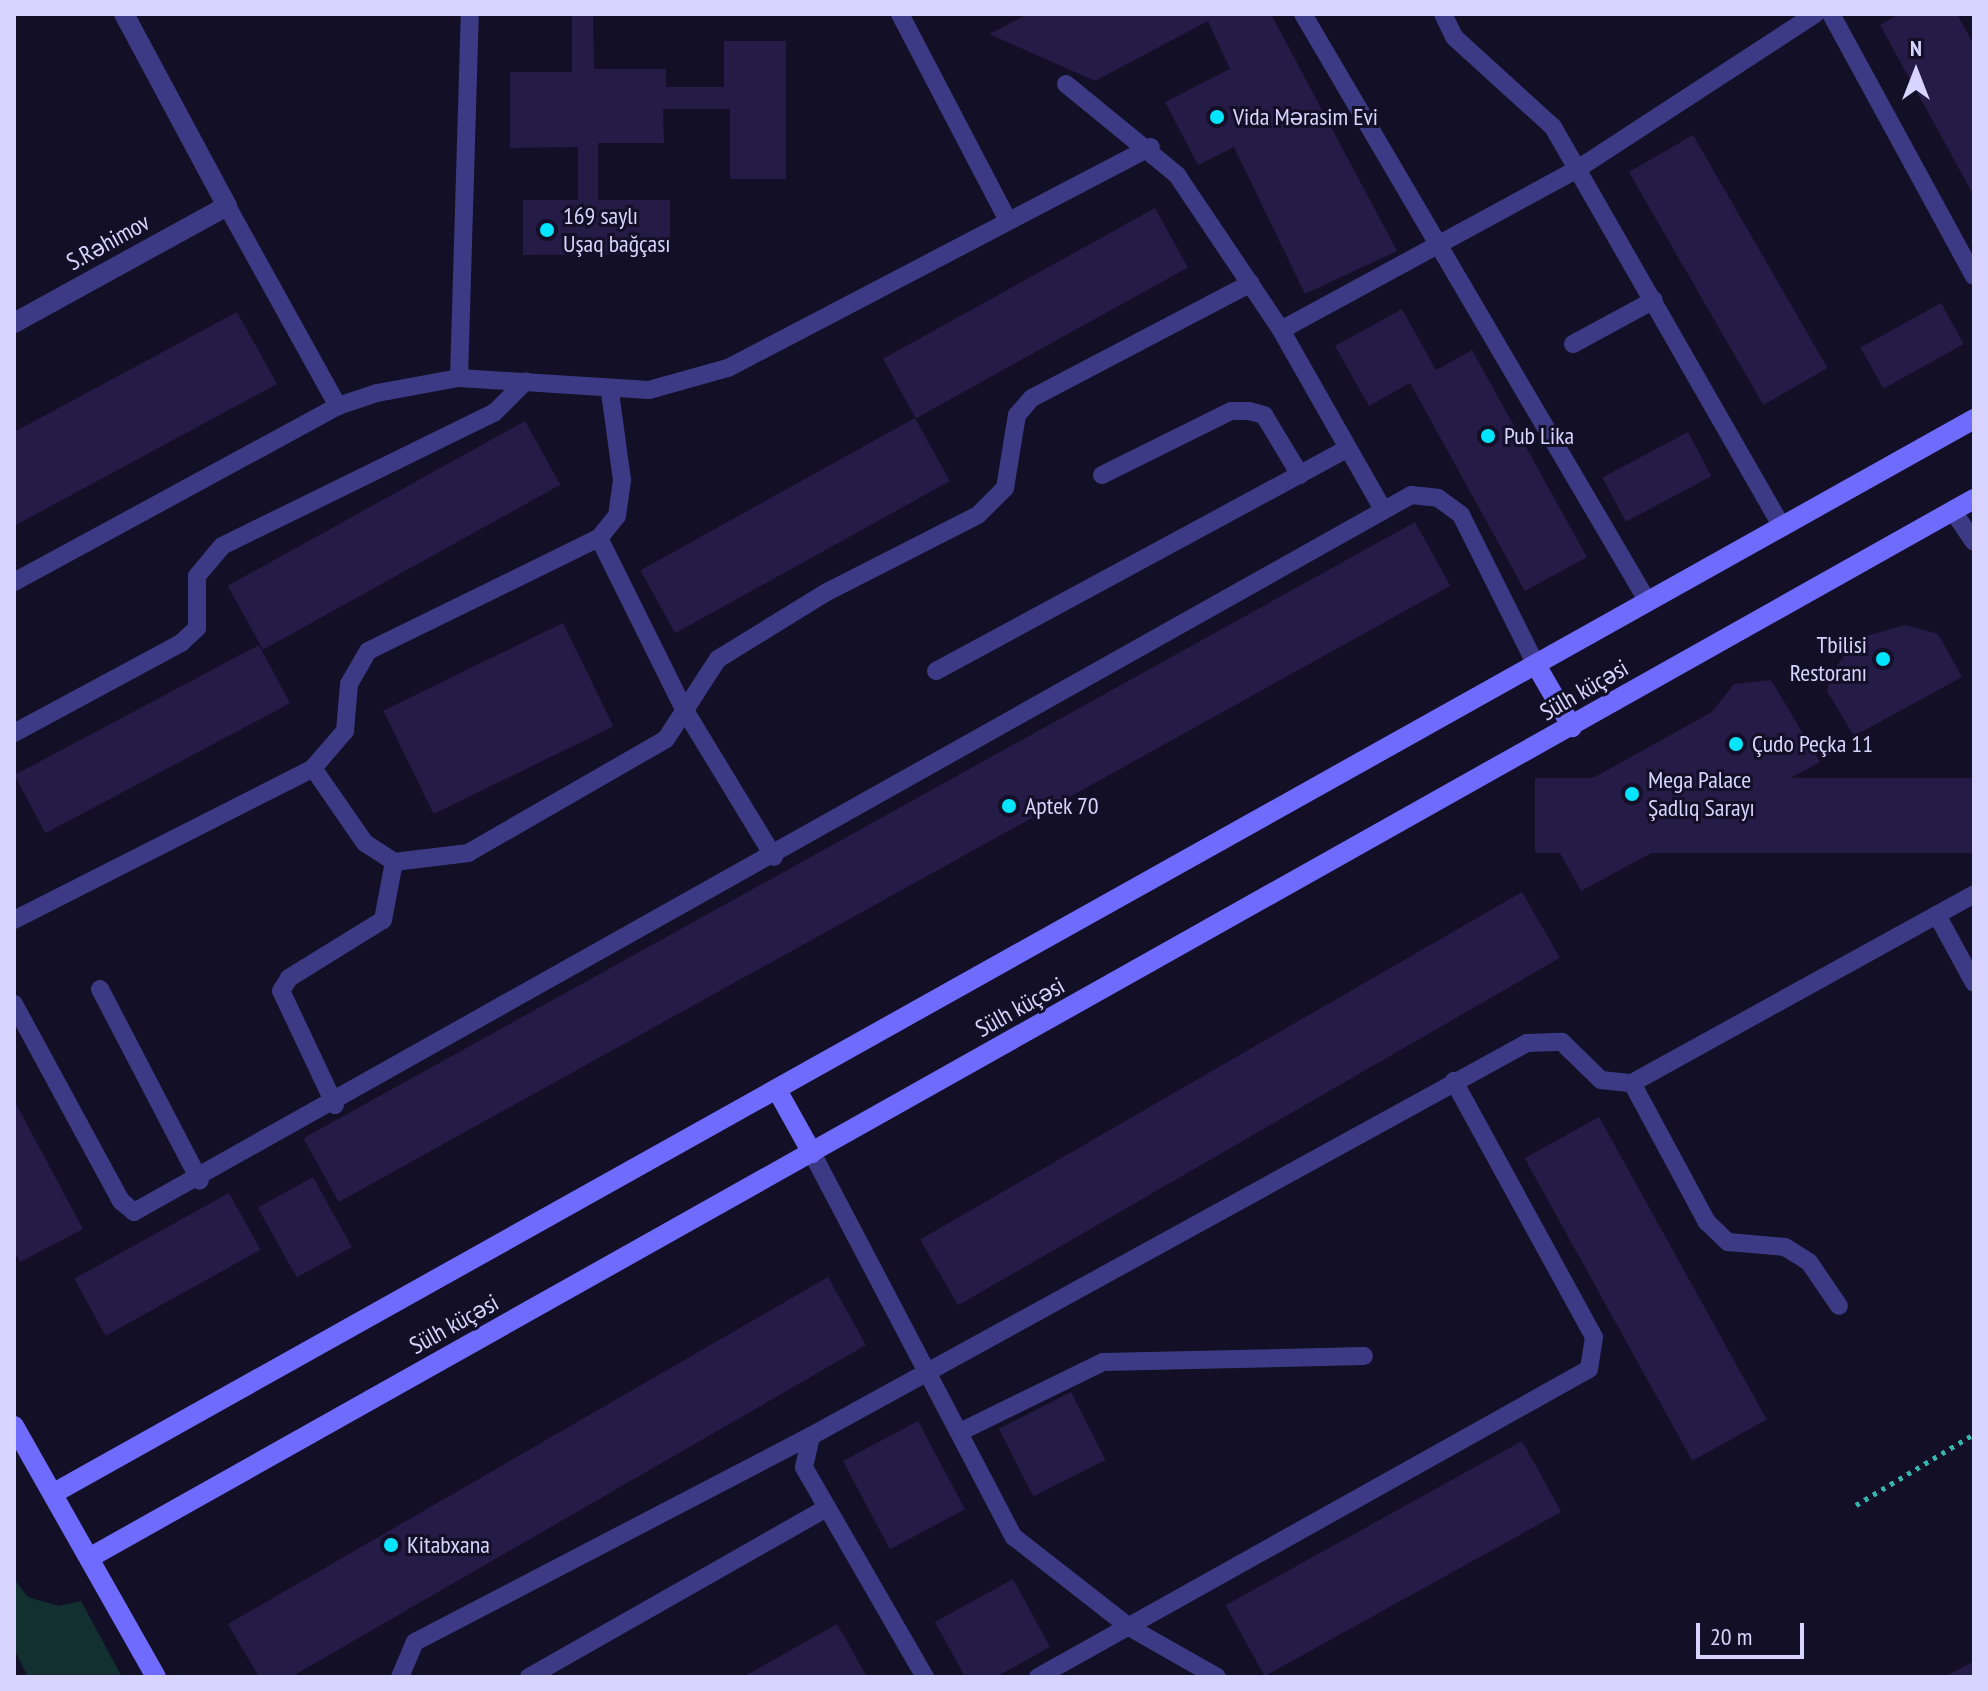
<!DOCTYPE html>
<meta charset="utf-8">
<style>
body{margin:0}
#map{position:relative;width:1988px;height:1691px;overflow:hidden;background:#130f26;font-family:"PT Sans Narrow",sans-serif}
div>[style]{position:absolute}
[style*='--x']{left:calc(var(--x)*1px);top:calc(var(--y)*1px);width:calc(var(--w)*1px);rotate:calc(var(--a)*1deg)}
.green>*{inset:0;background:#12302f}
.building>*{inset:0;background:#241b47;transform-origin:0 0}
.path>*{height:5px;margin-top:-2.5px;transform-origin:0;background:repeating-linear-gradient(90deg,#2fb8b0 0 4px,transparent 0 10px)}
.lane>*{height:18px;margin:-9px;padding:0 9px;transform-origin:9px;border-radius:9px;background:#3d3a85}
.street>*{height:20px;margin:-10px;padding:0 10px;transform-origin:10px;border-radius:10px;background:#3d3a85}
.secondary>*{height:20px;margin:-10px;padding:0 10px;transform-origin:10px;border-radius:10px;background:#6f6bff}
.dots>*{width:22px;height:22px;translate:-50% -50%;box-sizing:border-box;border:4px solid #130f26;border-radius:50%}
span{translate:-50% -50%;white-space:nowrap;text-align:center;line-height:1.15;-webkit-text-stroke:6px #130f26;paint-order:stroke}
.poi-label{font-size:24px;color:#d9d4ff}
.left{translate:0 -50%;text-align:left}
.right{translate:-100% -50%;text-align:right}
.street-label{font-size:24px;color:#d9d4ff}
.frame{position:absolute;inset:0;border:16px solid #d9d4ff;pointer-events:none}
.north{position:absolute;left:1876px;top:32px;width:80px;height:80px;-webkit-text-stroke:6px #130f26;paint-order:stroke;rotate:0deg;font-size:22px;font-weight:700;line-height:32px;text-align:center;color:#d9d4ff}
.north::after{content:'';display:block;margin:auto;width:28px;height:36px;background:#d9d4ff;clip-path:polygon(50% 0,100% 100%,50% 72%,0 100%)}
.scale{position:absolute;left:1696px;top:1623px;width:108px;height:36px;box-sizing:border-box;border:4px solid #d9d4ff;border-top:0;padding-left:10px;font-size:24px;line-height:28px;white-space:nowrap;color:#d9d4ff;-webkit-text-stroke:6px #130f26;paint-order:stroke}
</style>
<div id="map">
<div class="green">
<div style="clip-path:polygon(14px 1579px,28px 1597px,59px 1606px,81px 1601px,122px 1677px,28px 1677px,14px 1649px)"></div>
</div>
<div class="building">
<div style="clip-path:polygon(572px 14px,593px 14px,594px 69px,666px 69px,666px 87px,724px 87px,724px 41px,786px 41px,786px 179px,730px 179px,730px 109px,663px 109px,664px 143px,598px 143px,598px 200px,670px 200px,670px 254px,523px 255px,523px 200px,578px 200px,578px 147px,510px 148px,510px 72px,572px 72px)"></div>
<div style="clip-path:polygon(1028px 14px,1271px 14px,1397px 251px,1305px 294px,1234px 147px,1198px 165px,1165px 102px,1230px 69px,1208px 21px,1095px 81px,989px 34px)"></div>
<div style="clip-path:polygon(1899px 14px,1957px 14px,1974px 45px,1974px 196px,1880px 25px)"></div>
<div style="left:1693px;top:135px;width:269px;height:74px;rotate:60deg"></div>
<div style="left:1155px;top:208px;width:68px;height:311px;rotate:61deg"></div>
<div style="left:1941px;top:303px;width:47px;height:92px;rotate:61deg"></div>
<div style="clip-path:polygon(1402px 309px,1436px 370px,1472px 350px,1587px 557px,1525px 591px,1410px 383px,1369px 406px,1335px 346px)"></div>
<div style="clip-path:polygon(237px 312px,277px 384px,14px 526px,14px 432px)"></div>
<div style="left:915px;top:418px;width:72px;height:314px;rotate:61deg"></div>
<div style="left:525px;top:421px;width:73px;height:340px;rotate:61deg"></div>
<div style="left:1688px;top:432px;width:50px;height:97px;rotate:62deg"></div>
<div style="left:1415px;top:522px;width:73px;height:1271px;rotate:61deg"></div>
<div style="left:563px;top:623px;width:115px;height:200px;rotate:64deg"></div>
<div style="clip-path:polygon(1905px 625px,1938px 634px,1962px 677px,1854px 736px,1827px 691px,1831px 674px,1856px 639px)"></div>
<div style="left:259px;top:645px;width:66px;height:277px;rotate:62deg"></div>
<div style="clip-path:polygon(1771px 680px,1820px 762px,1581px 891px,1537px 812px,1557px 784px,1595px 777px,1712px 712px,1734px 684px)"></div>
<div style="left:1974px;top:778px;width:75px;height:439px;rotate:90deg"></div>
<div style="left:1522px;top:892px;width:76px;height:695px;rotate:60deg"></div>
<div style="clip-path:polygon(14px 1100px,83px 1229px,20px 1262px,14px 1251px)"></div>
<div style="left:1599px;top:1117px;width:346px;height:85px;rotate:61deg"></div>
<div style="left:313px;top:1177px;width:80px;height:63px;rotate:61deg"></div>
<div style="left:229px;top:1193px;width:65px;height:177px;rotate:61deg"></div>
<div style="clip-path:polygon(828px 1277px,866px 1345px,291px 1677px,259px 1677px,228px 1624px)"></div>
<div style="left:1071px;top:1392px;width:76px;height:81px;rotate:63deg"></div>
<div style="left:918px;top:1421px;width:100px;height:85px;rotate:62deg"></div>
<div style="left:1522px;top:1441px;width:81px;height:339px;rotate:61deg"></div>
<div style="clip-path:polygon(1013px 1579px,1050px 1647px,996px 1677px,965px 1677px,935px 1622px)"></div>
<div style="clip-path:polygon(837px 1624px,867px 1677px,743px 1677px)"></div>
<div style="clip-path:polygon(1974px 1661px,1974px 1677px,1945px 1677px)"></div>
</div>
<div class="path">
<div style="--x:1856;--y:1505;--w:138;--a:-31"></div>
</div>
<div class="lane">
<div style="--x:900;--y:14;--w:233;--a:62.4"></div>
<div style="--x:1303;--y:14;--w:682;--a:59.6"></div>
<div style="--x:1443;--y:14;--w:25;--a:64"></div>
<div style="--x:1454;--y:37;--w:134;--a:42.3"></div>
<div style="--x:1553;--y:127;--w:461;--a:60.2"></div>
<div style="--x:1831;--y:14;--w:298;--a:61.4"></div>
<div style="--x:1066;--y:84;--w:144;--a:39.3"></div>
<div style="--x:1177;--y:175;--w:187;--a:56.1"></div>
<div style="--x:1281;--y:330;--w:205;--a:60.4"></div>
<div style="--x:227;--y:206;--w:229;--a:61"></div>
<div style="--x:1281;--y:330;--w:339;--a:-28.5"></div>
<div style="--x:1579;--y:168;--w:282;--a:-33.1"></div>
<div style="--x:1573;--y:344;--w:92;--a:-28.5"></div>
<div style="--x:459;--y:378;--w:364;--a:-88.3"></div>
<div style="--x:1102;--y:475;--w:144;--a:-26.4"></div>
<div style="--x:1231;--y:411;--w:18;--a:0"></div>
<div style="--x:1249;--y:411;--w:16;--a:15"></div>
<div style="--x:1264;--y:415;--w:70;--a:59"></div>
<div style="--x:1953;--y:511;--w:37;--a:56"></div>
<div style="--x:599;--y:538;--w:28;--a:-51"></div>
<div style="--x:617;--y:516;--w:36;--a:-82"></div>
<div style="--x:622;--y:480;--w:89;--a:-97.8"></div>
<div style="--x:14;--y:582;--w:369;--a:-28.5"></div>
<div style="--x:338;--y:406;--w:41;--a:-18.4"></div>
<div style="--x:377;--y:393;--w:83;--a:-10.4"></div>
<div style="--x:459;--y:378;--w:190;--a:3.6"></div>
<div style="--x:649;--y:390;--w:82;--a:-15.6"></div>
<div style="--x:728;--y:368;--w:477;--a:-27.6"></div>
<div style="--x:936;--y:671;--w:468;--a:-28.4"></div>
<div style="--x:14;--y:733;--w:190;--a:-28.3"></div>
<div style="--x:181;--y:643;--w:22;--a:-43"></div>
<div style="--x:197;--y:628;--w:52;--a:-90"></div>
<div style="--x:197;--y:576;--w:39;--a:-50"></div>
<div style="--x:222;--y:546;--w:303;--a:-26.1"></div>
<div style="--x:494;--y:413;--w:45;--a:-45"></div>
<div style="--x:313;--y:768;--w:91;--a:55.3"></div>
<div style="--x:365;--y:843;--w:35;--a:33"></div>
<div style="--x:394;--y:862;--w:75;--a:-6.9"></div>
<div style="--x:468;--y:853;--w:228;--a:-29.9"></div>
<div style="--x:666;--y:739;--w:95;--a:-57"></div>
<div style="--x:718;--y:659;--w:128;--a:-31.6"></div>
<div style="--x:827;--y:592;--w:169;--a:-27"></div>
<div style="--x:978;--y:515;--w:38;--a:-45"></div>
<div style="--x:1005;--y:488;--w:74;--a:-80.7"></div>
<div style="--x:1017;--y:415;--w:23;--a:-49"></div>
<div style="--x:1032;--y:398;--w:247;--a:-27.7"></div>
<div style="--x:1937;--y:915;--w:77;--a:61.4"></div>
<div style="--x:14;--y:920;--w:335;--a:-26.9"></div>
<div style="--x:313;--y:768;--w:49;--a:-49.1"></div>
<div style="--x:345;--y:731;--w:47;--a:-85.1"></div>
<div style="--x:349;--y:684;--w:38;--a:-60"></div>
<div style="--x:368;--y:651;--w:257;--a:-26.1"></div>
<div style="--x:599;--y:538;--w:191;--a:63.6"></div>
<div style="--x:684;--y:709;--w:173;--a:58.7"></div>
<div style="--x:100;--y:989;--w:216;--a:62.5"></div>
<div style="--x:14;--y:1004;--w:224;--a:61.5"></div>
<div style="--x:121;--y:1201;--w:17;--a:40"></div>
<div style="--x:134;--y:1212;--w:1465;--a:-29.31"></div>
<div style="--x:1411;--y:495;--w:27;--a:6"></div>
<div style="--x:1438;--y:498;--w:29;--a:36"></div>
<div style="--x:1461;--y:515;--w:168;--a:63.4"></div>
<div style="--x:1632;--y:1083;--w:158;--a:61.7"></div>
<div style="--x:1707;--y:1222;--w:29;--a:44"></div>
<div style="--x:1728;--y:1242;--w:57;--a:5"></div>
<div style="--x:1785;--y:1247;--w:28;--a:32"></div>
<div style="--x:1809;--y:1262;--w:53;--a:55.7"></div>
<div style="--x:335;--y:1105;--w:126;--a:-115.3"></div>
<div style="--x:281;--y:991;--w:15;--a:-58"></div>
<div style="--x:289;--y:978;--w:110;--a:-31.7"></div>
<div style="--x:383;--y:920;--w:59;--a:-79.3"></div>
<div style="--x:812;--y:1153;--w:434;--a:62.3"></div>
<div style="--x:1014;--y:1537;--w:146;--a:38"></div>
<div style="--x:1129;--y:1627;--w:101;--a:29.6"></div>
<div style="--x:960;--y:1432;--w:159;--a:-26.1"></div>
<div style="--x:1103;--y:1362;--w:261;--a:-1.3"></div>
<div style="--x:400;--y:1677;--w:38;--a:-67"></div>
<div style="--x:415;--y:1642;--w:446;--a:-27.5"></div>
<div style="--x:529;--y:1677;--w:343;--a:-29.6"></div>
<div style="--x:925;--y:1677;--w:242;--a:-120"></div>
<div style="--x:804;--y:1467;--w:32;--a:-77"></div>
<div style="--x:811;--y:1436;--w:817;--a:-28.76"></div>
<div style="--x:1527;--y:1043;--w:35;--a:-2"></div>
<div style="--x:1562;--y:1042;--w:54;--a:44.3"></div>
<div style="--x:1601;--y:1080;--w:31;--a:6"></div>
<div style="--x:1632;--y:1083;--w:391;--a:-28.9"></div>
<div style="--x:1038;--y:1677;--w:631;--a:-29.2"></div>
<div style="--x:1589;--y:1369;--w:32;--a:-81"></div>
<div style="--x:1594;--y:1337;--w:292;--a:-118.7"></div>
</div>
<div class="street">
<div style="--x:14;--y:323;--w:243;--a:-28.8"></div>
<div style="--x:227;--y:206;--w:218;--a:-118.2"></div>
</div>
<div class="secondary">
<div style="--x:1536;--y:665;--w:72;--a:59.9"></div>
<div style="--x:777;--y:1090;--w:72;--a:60.9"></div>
<div style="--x:14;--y:1426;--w:288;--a:60.5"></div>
<div style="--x:54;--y:1493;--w:2200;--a:-29.22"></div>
<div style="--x:89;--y:1558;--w:2162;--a:-29.33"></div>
</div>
<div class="dots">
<div style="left:1217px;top:117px;background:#00e5ff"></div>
<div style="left:547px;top:230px;background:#00e5ff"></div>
<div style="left:1488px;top:436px;background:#00e5ff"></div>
<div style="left:1883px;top:659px;background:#00e5ff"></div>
<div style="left:1736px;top:744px;background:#00e5ff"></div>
<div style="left:1632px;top:794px;background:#00e5ff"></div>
<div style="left:1009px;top:806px;background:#00e5ff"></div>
<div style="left:391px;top:1545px;background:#00e5ff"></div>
</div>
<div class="poi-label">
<span class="left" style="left:1233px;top:117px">Vida Mərasim Evi</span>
<span class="left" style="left:563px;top:230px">169 saylı<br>Uşaq bağçası</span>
<span class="left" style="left:1504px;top:436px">Pub Lika</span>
<span class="right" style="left:1867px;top:659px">Tbilisi<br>Restoranı</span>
<span class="left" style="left:1752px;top:744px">Çudo Peçka 11</span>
<span class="left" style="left:1648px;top:794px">Mega Palace<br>Şadlıq Sarayı</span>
<span class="left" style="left:1025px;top:806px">Aptek 70</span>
<span class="left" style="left:407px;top:1545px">Kitabxana</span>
</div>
<div class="street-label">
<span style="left:108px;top:242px;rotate:-29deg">S.Rəhimov</span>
<span style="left:1584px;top:690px;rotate:-30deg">Sülh küçəsi</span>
<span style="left:1020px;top:1007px;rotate:-29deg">Sülh küçəsi</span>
<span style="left:454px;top:1324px;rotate:-29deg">Sülh küçəsi</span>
</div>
<div class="frame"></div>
<div class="north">N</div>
<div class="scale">20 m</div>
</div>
